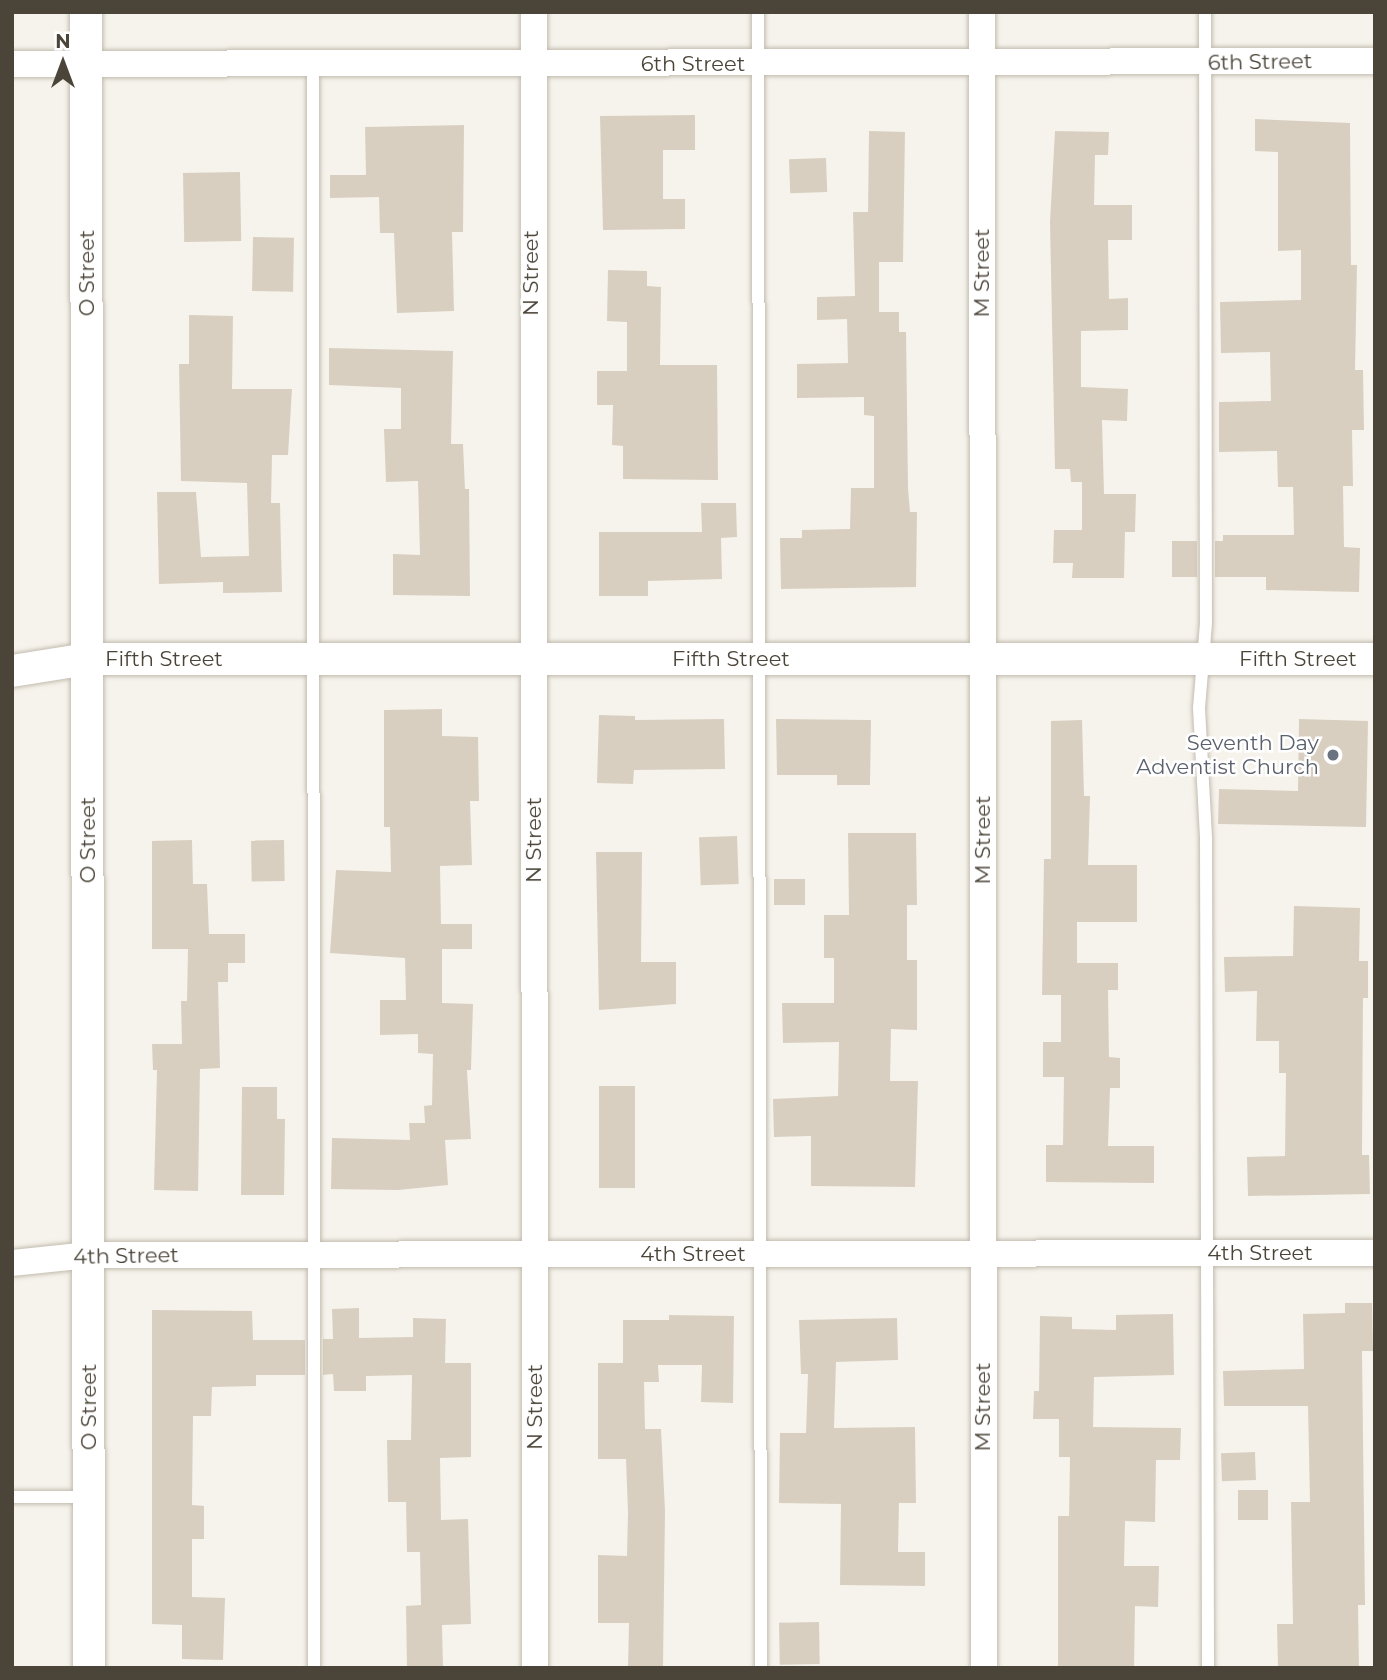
<!DOCTYPE html>
<style>
body{margin:0}
#map{position:relative;width:1387px;height:1680px;overflow:hidden;background:#f6f3ec;font-family:Montserrat,sans-serif}
div>[style]{position:absolute}
[style*='--x']{left:calc(var(--x)*1px);top:calc(var(--y)*1px);width:calc(var(--w)*1px);rotate:calc(var(--a)*1deg)}
.building>*{inset:0;background:#d8cfc1;transform-origin:0 0}
.roads{filter:drop-shadow(0 0 2px #c2bbae) drop-shadow(0 0 2px #c2bbae)}
.service>*{height:12px;margin:-6px;padding:0 6px;transform-origin:6px;border-radius:6px;background:#fff}
.minor>*{height:26px;margin:-13px;padding:0 13px;transform-origin:13px;border-radius:13px;background:#fff}
.tertiary>*{height:32px;margin:-16px;padding:0 16px;transform-origin:16px;border-radius:16px;background:#fff}
.dots>*{width:19px;height:19px;translate:-50% -50%;box-sizing:border-box;border:4px solid #fff;border-radius:50%}
span{translate:-50% -50%;white-space:nowrap;text-align:center;line-height:1.15;-webkit-text-stroke:5px #fff;paint-order:stroke}
.street-label{font-size:21px;color:#4b4439}
.worship-label{font-size:21px;color:#5b616d}
.right{translate:-100% -50%;text-align:right}
.frame{position:absolute;inset:0;border:14px solid #4b4439;pointer-events:none}
.north{position:absolute;left:28px;top:28px;width:70px;height:70px;-webkit-text-stroke:5px #fff;paint-order:stroke;rotate:0deg;font-size:19px;font-weight:700;line-height:28px;text-align:center;color:#4b4439}
.north::after{content:'';display:block;margin:auto;width:24px;height:32px;background:#4b4439;clip-path:polygon(50% 0,100% 100%,50% 72%,0 100%)}
</style>
<div id="map">
<div class="building">
<div style="clip-path:polygon(695px 115px,695px 150px,663px 150px,663px 199px,685px 199px,685px 229px,603px 230px,600px 116px)"></div>
<div style="clip-path:polygon(1255px 119px,1350px 123px,1351px 265px,1357px 265px,1355px 370px,1363px 370px,1364px 430px,1352px 430px,1353px 486px,1343px 486px,1344px 547px,1360px 548px,1359px 592px,1266px 590px,1266px 577px,1215px 577px,1215px 541px,1223px 541px,1223px 535px,1294px 535px,1293px 487px,1278px 487px,1277px 451px,1219px 452px,1219px 402px,1271px 401px,1270px 352px,1221px 353px,1220px 302px,1301px 300px,1301px 250px,1278px 251px,1278px 152px,1255px 151px)"></div>
<div style="clip-path:polygon(464px 125px,463px 232px,452px 232px,454px 311px,397px 313px,394px 233px,380px 233px,379px 197px,330px 198px,330px 175px,366px 175px,365px 127px)"></div>
<div style="clip-path:polygon(869px 131px,905px 132px,903px 262px,879px 262px,879px 312px,899px 312px,899px 332px,906px 332px,908px 488px,910px 512px,917px 512px,916px 587px,781px 589px,780px 538px,802px 538px,802px 530px,850px 529px,851px 488px,874px 488px,874px 416px,864px 415px,864px 397px,797px 398px,797px 364px,848px 363px,847px 319px,817px 320px,817px 297px,855px 296px,853px 212px,868px 212px)"></div>
<div style="clip-path:polygon(1055px 131px,1109px 132px,1108px 155px,1095px 155px,1094px 205px,1132px 205px,1132px 240px,1108px 240px,1109px 299px,1128px 298px,1128px 330px,1081px 331px,1081px 387px,1128px 389px,1127px 421px,1102px 420px,1104px 494px,1136px 494px,1135px 532px,1125px 532px,1124px 578px,1072px 578px,1073px 563px,1053px 563px,1054px 530px,1082px 530px,1082px 482px,1071px 482px,1070px 469px,1055px 469px,1050px 222px)"></div>
<div style="left:826px;top:158px;width:34px;height:37px;rotate:88deg"></div>
<div style="left:240px;top:172px;width:69px;height:57px;rotate:89deg"></div>
<div style="left:253px;top:237px;width:41px;height:54px;rotate:1deg"></div>
<div style="clip-path:polygon(608px 270px,647px 271px,647px 286px,661px 287px,660px 365px,717px 365px,718px 480px,623px 479px,623px 446px,612px 445px,613px 405px,597px 405px,597px 371px,627px 371px,627px 322px,607px 321px)"></div>
<div style="clip-path:polygon(189px 315px,233px 316px,232px 389px,292px 389px,288px 455px,272px 455px,271px 503px,280px 503px,282px 592px,223px 593px,223px 582px,159px 584px,157px 492px,196px 492px,201px 557px,249px 556px,247px 483px,181px 481px,179px 364px,189px 364px)"></div>
<div style="clip-path:polygon(329px 348px,453px 351px,451px 444px,463px 444px,465px 489px,469px 489px,470px 596px,393px 595px,393px 554px,420px 555px,418px 481px,386px 482px,384px 429px,401px 429px,401px 388px,329px 385px)"></div>
<div style="clip-path:polygon(701px 503px,736px 503px,737px 537px,721px 538px,722px 579px,648px 581px,648px 596px,599px 596px,599px 532px,702px 532px)"></div>
<div style="left:1172px;top:541px;width:25px;height:36px"></div>
<div style="clip-path:polygon(442px 709px,442px 736px,478px 737px,479px 801px,470px 801px,472px 865px,440px 866px,441px 924px,472px 924px,472px 949px,442px 949px,442px 1003px,473px 1004px,471px 1070px,467px 1070px,471px 1139px,445px 1140px,448px 1185px,398px 1190px,331px 1189px,332px 1138px,410px 1140px,409px 1123px,425px 1123px,424px 1106px,432px 1105px,433px 1054px,418px 1053px,418px 1034px,380px 1035px,380px 1000px,406px 1000px,405px 958px,330px 953px,336px 870px,391px 872px,390px 827px,384px 827px,384px 710px)"></div>
<div style="clip-path:polygon(599px 715px,635px 716px,635px 720px,724px 719px,725px 769px,634px 770px,633px 784px,597px 783px)"></div>
<div style="clip-path:polygon(776px 719px,871px 720px,870px 785px,837px 785px,837px 775px,777px 775px)"></div>
<div style="clip-path:polygon(1299px 719px,1368px 721px,1366px 827px,1218px 824px,1219px 789px,1298px 791px)"></div>
<div style="clip-path:polygon(1082px 720px,1084px 796px,1090px 796px,1088px 865px,1137px 865px,1137px 922px,1077px 922px,1077px 963px,1118px 963px,1118px 990px,1108px 990px,1109px 1057px,1120px 1058px,1120px 1088px,1110px 1088px,1108px 1146px,1154px 1146px,1154px 1183px,1046px 1182px,1046px 1145px,1063px 1145px,1064px 1077px,1043px 1077px,1043px 1042px,1061px 1042px,1061px 995px,1042px 995px,1044px 859px,1051px 859px,1051px 721px)"></div>
<div style="clip-path:polygon(848px 833px,916px 833px,917px 905px,907px 905px,907px 960px,917px 960px,917px 1030px,891px 1029px,890px 1081px,918px 1081px,915px 1187px,811px 1186px,811px 1136px,774px 1137px,773px 1099px,838px 1096px,839px 1042px,783px 1043px,782px 1003px,834px 1003px,834px 958px,824px 958px,824px 915px,849px 915px)"></div>
<div style="left:737px;top:836px;width:48px;height:38px;rotate:88deg"></div>
<div style="clip-path:polygon(192px 840px,193px 884px,207px 884px,209px 934px,245px 934px,245px 963px,228px 963px,228px 982px,218px 982px,220px 1068px,200px 1069px,198px 1191px,154px 1190px,157px 1070px,153px 1070px,152px 1044px,182px 1044px,181px 1001px,187px 1001px,188px 949px,152px 949px,152px 841px)"></div>
<div style="left:284px;top:840px;width:41px;height:33px;rotate:89deg"></div>
<div style="clip-path:polygon(596px 852px,642px 852px,641px 962px,676px 962px,676px 1004px,599px 1010px)"></div>
<div style="left:774px;top:879px;width:31px;height:26px"></div>
<div style="clip-path:polygon(1294px 906px,1360px 908px,1359px 961px,1368px 961px,1368px 998px,1363px 998px,1362px 1155px,1369px 1155px,1370px 1194px,1248px 1196px,1247px 1157px,1285px 1156px,1286px 1073px,1279px 1073px,1279px 1041px,1256px 1041px,1257px 991px,1225px 992px,1224px 957px,1293px 956px)"></div>
<div style="left:599px;top:1086px;width:36px;height:102px"></div>
<div style="clip-path:polygon(242px 1087px,277px 1087px,277px 1119px,285px 1119px,284px 1195px,241px 1195px)"></div>
<div style="clip-path:polygon(1345px 1303px,1372px 1303px,1373px 1351px,1362px 1351px,1365px 1605px,1358px 1605px,1359px 1668px,1278px 1668px,1277px 1624px,1293px 1624px,1291px 1502px,1310px 1502px,1308px 1406px,1224px 1406px,1223px 1371px,1304px 1369px,1303px 1314px,1345px 1313px)"></div>
<div style="clip-path:polygon(359px 1308px,359px 1338px,413px 1337px,413px 1318px,446px 1319px,445px 1363px,471px 1363px,471px 1457px,440px 1458px,441px 1520px,468px 1519px,471px 1624px,442px 1625px,443px 1668px,407px 1668px,406px 1606px,421px 1605px,420px 1552px,407px 1552px,406px 1502px,388px 1502px,387px 1440px,411px 1440px,412px 1375px,366px 1376px,366px 1391px,334px 1391px,333px 1374px,323px 1375px,323px 1339px,333px 1339px,332px 1309px)"></div>
<div style="clip-path:polygon(152px 1310px,252px 1311px,253px 1340px,305px 1340px,305px 1375px,256px 1375px,256px 1386px,212px 1387px,211px 1416px,193px 1416px,192px 1505px,204px 1506px,204px 1539px,192px 1539px,192px 1597px,225px 1598px,223px 1660px,182px 1659px,182px 1625px,152px 1624px)"></div>
<div style="clip-path:polygon(1173px 1314px,1174px 1375px,1094px 1377px,1093px 1427px,1181px 1428px,1180px 1460px,1156px 1460px,1155px 1522px,1125px 1521px,1124px 1566px,1159px 1566px,1158px 1607px,1135px 1606px,1134px 1668px,1058px 1668px,1058px 1516px,1069px 1516px,1070px 1457px,1059px 1457px,1059px 1419px,1033px 1419px,1034px 1391px,1039px 1391px,1040px 1316px,1072px 1317px,1072px 1329px,1116px 1330px,1116px 1315px)"></div>
<div style="clip-path:polygon(669px 1315px,734px 1316px,733px 1403px,701px 1402px,702px 1365px,658px 1365px,659px 1382px,644px 1382px,645px 1429px,661px 1429px,665px 1511px,663px 1668px,628px 1668px,629px 1623px,598px 1623px,598px 1555px,627px 1556px,628px 1513px,626px 1459px,598px 1459px,598px 1363px,623px 1363px,623px 1320px,669px 1320px)"></div>
<div style="clip-path:polygon(897px 1318px,898px 1360px,836px 1362px,834px 1428px,915px 1427px,916px 1503px,899px 1503px,898px 1552px,925px 1552px,925px 1586px,840px 1585px,841px 1504px,779px 1503px,780px 1433px,806px 1433px,808px 1374px,801px 1374px,799px 1320px)"></div>
<div style="left:1255px;top:1452px;width:28px;height:34px;rotate:88deg"></div>
<div style="left:1268px;top:1490px;width:30px;height:30px;rotate:90deg"></div>
<div style="left:819px;top:1622px;width:42px;height:40px;rotate:89deg"></div>
</div>
<div class="roads">
<div class="service">
<div style="--x:758;--y:12;--w:1656;--a:89.9"></div>
<div style="--x:1205;--y:12;--w:611;--a:89.91"></div>
<div style="--x:1206;--y:623;--w:85;--a:94.7"></div>
<div style="--x:1199;--y:708;--w:130;--a:86.9"></div>
<div style="--x:1206;--y:838;--w:830;--a:89.86"></div>
<div style="--x:313;--y:65;--w:1603;--a:89.96"></div>
<div style="--x:12;--y:1497;--w:76;--a:0"></div>
</div>
<div class="minor">
<div style="--x:534;--y:12;--w:1656;--a:89.97"></div>
<div style="--x:982;--y:12;--w:1656;--a:89.93"></div>
<div style="--x:12;--y:64;--w:1363;--a:-0.13"></div>
<div style="--x:12;--y:1263;--w:76;--a:-6"></div>
<div style="--x:88;--y:1255;--w:1287;--a:-0.09"></div>
</div>
<div class="tertiary">
<div style="--x:86;--y:12;--w:1656;--a:89.9"></div>
<div style="--x:12;--y:671;--w:76;--a:-9.1"></div>
<div style="--x:87;--y:659;--w:1288;--a:0"></div>
</div>
</div>
<div class="dots">
<div style="left:1333px;top:755px;background:#6b7280"></div>
</div>
<div class="street-label">
<span style="left:1260px;top:62px;rotate:-1deg">6th Street</span>
<span style="left:693px;top:64px">6th Street</span>
<span style="left:87px;top:273px;rotate:-90deg">O Street</span>
<span style="left:531px;top:273px;rotate:-90deg">N Street</span>
<span style="left:982px;top:273px;rotate:-90deg">M Street</span>
<span style="left:164px;top:659px">Fifth Street</span>
<span style="left:731px;top:659px">Fifth Street</span>
<span style="left:1298px;top:659px">Fifth Street</span>
<span style="left:88px;top:840px;rotate:-90deg">O Street</span>
<span style="left:534px;top:840px;rotate:-90deg">N Street</span>
<span style="left:983px;top:840px;rotate:-90deg">M Street</span>
<span style="left:1260px;top:1253px">4th Street</span>
<span style="left:693px;top:1254px">4th Street</span>
<span style="left:126px;top:1256px;rotate:-1deg">4th Street</span>
<span style="left:89px;top:1407px;rotate:-90deg">O Street</span>
<span style="left:535px;top:1407px;rotate:-90deg">N Street</span>
<span style="left:983px;top:1407px;rotate:-90deg">M Street</span>
</div>
<div class="worship-label">
<span class="right" style="left:1319px;top:755px">Seventh Day<br>Adventist Church</span>
</div>
<div class="frame"></div>
<div class="north">N</div>
</div>
